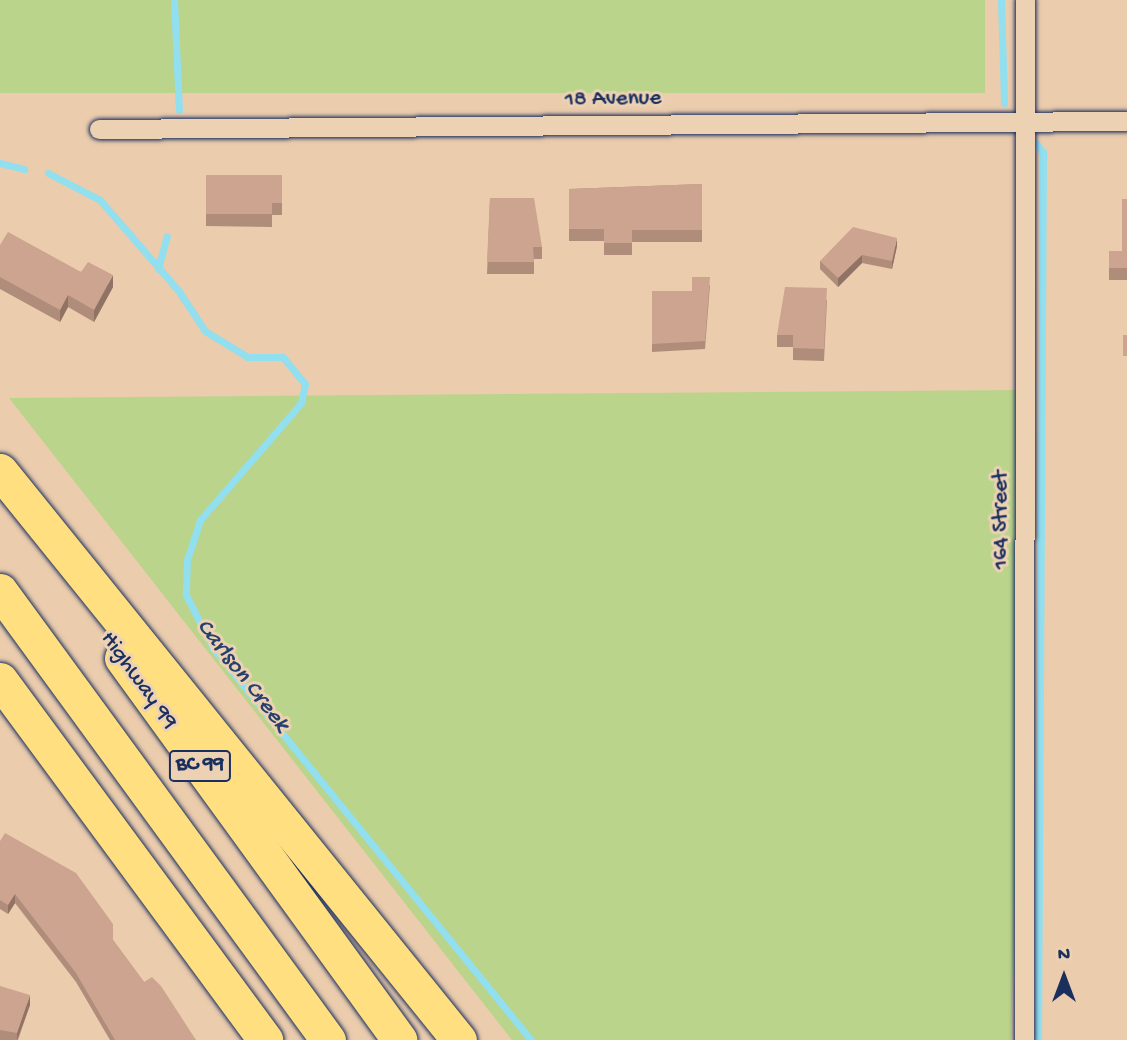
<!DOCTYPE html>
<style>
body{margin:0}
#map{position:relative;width:1127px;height:1040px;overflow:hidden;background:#ebccad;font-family:"Gochi Hand",sans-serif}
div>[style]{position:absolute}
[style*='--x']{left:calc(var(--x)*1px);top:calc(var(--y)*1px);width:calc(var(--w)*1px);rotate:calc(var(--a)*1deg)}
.green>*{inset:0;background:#bbd48b;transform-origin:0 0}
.stream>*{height:7px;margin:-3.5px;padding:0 3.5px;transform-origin:3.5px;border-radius:3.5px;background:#91dfef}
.roads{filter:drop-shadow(0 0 2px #1b2f5e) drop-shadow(0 0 2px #1b2f5e)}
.street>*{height:19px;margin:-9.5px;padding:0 9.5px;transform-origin:9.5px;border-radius:9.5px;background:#ecd2b3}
.highway>*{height:35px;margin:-17.5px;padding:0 17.5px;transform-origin:17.5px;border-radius:17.5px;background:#ffdf80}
.wall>*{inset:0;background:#b08d7b}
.shaded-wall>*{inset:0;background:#907364}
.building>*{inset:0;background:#cda48f;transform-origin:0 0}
span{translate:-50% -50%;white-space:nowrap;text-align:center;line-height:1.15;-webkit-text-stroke:6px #ecd2b3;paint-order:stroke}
.shield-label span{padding:2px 5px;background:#ecd2b3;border:2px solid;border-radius:5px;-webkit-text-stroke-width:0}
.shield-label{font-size:21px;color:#1b2f5e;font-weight:700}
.street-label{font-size:23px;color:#1b2f5e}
.water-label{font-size:24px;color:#27416c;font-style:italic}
.north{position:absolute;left:1029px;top:942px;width:70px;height:70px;-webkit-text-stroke:5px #ecd2b3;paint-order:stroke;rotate:0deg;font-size:19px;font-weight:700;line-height:28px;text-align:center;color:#1b2f5e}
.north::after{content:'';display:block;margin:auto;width:24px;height:32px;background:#1b2f5e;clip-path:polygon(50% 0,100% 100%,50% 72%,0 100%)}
</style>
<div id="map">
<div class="green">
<div style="left:0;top:0;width:985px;height:93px"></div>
<div style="clip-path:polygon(1027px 390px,1011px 1040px,512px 1040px,9px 398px)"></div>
</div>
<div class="stream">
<div style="--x:174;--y:0;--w:110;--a:87.4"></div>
<div style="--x:1001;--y:0;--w:103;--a:88.3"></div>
<div style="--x:1032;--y:139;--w:17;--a:50"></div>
<div style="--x:1043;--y:152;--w:888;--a:90.32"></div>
<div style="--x:0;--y:163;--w:25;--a:14"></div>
<div style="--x:48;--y:173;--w:59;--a:27.4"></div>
<div style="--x:100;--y:200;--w:119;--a:49.1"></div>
<div style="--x:178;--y:290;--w:49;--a:56.6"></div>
<div style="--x:205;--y:331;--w:50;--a:31.2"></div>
<div style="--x:248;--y:357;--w:35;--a:0"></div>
<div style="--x:283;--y:357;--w:35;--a:51"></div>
<div style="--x:305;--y:384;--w:19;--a:102"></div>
<div style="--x:301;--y:403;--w:155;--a:130.8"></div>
<div style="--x:200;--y:520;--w:42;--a:108"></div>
<div style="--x:187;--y:560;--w:35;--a:92"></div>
<div style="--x:186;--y:595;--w:59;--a:63"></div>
<div style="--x:213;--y:648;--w:505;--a:50.95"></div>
<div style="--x:158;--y:269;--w:34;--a:-75"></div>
</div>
<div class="roads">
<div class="street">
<div style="--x:99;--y:129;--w:1028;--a:-0.45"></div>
<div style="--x:1024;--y:1040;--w:1040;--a:-89.94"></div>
</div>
<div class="highway">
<div style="--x:0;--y:471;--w:731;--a:51.11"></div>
<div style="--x:0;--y:591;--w:556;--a:53.85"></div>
<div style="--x:122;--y:658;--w:472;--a:54"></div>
<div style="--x:0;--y:680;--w:447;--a:53.6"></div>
</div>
</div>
<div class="wall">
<div style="clip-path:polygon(206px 175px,282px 175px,282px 215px,272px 215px,272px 227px,206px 226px)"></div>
<div style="clip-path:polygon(702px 184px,702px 242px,632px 242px,632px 255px,604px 255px,604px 241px,569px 241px,569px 189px)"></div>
<div style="clip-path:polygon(490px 198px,542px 247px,542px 259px,534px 259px,534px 274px,487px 274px)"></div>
<div style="clip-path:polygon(1127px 199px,1127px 280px,1109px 280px,1109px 251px,1122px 251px)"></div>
<div style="clip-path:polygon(0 245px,81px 272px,113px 287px,94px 322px,68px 307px,60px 322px,0 289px)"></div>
<div style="clip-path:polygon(897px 246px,892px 269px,862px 263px,838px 287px,820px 269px,820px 261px)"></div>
<div style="clip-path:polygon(710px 285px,705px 349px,652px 352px,652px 291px,692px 291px)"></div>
<div style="clip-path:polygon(827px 300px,824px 361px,793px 360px,793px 347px,777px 347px,777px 335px)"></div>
<div style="clip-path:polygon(0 841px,113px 940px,144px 982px,196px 1040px,110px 1040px,76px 982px,15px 903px,8px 914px,0 909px)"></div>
<div style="clip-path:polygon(0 986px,30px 1005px,18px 1040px,0 1040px)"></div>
</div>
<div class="shaded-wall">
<div style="clip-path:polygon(897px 238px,897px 246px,892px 269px,892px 261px)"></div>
<div style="clip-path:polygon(862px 255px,862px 263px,838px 287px,838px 278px)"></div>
<div style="clip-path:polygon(113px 275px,113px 287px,94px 322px,94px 310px)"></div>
<div style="clip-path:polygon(68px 295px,68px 307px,60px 322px,60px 310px)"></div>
<div style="clip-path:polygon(15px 894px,15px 903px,8px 914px,8px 905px)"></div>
<div style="clip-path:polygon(30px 995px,30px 1005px,17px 1040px,17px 1033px)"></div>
</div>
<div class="building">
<div style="clip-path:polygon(206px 175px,282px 175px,282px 203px,272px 203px,272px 214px,206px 214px)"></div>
<div style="clip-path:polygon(702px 184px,702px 230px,632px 230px,632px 243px,604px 243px,604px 229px,569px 229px,569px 189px)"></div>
<div style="clip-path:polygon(490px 198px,534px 198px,542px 247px,533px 247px,534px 262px,487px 262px)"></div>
<div style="clip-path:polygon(1122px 199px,1127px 199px,1127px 268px,1109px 268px,1109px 251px,1122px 251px)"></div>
<div style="clip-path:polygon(853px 227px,897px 238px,892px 261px,862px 255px,838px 278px,820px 261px)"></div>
<div style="clip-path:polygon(8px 232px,81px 272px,88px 262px,113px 275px,94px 310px,68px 295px,60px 310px,0 277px,0 245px)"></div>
<div style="clip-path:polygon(692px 277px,710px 277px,705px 341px,652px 344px,652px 291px,692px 291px)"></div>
<div style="clip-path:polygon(785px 287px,827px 288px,824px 349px,793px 348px,793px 335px,777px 335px)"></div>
<div style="left:1123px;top:335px;width:4px;height:21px"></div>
<div style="clip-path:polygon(5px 833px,76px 873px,113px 924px,113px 940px,144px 982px,152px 977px,161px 986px,196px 1040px,115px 1040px,76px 973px,15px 894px,8px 905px,0 900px,0 841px)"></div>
<div style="clip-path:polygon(0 986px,30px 995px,17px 1033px,0 1030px)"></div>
</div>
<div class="shield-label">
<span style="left:200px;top:766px">BC 99</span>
</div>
<div class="street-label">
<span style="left:613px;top:100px;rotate:-1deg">18 Avenue</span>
<span style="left:1002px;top:520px;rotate:-90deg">164 Street</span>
<span style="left:138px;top:681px;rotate:54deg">Highway 99</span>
</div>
<div class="water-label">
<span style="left:242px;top:676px;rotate:52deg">Carlson Creek</span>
</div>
<div class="north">N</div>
</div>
